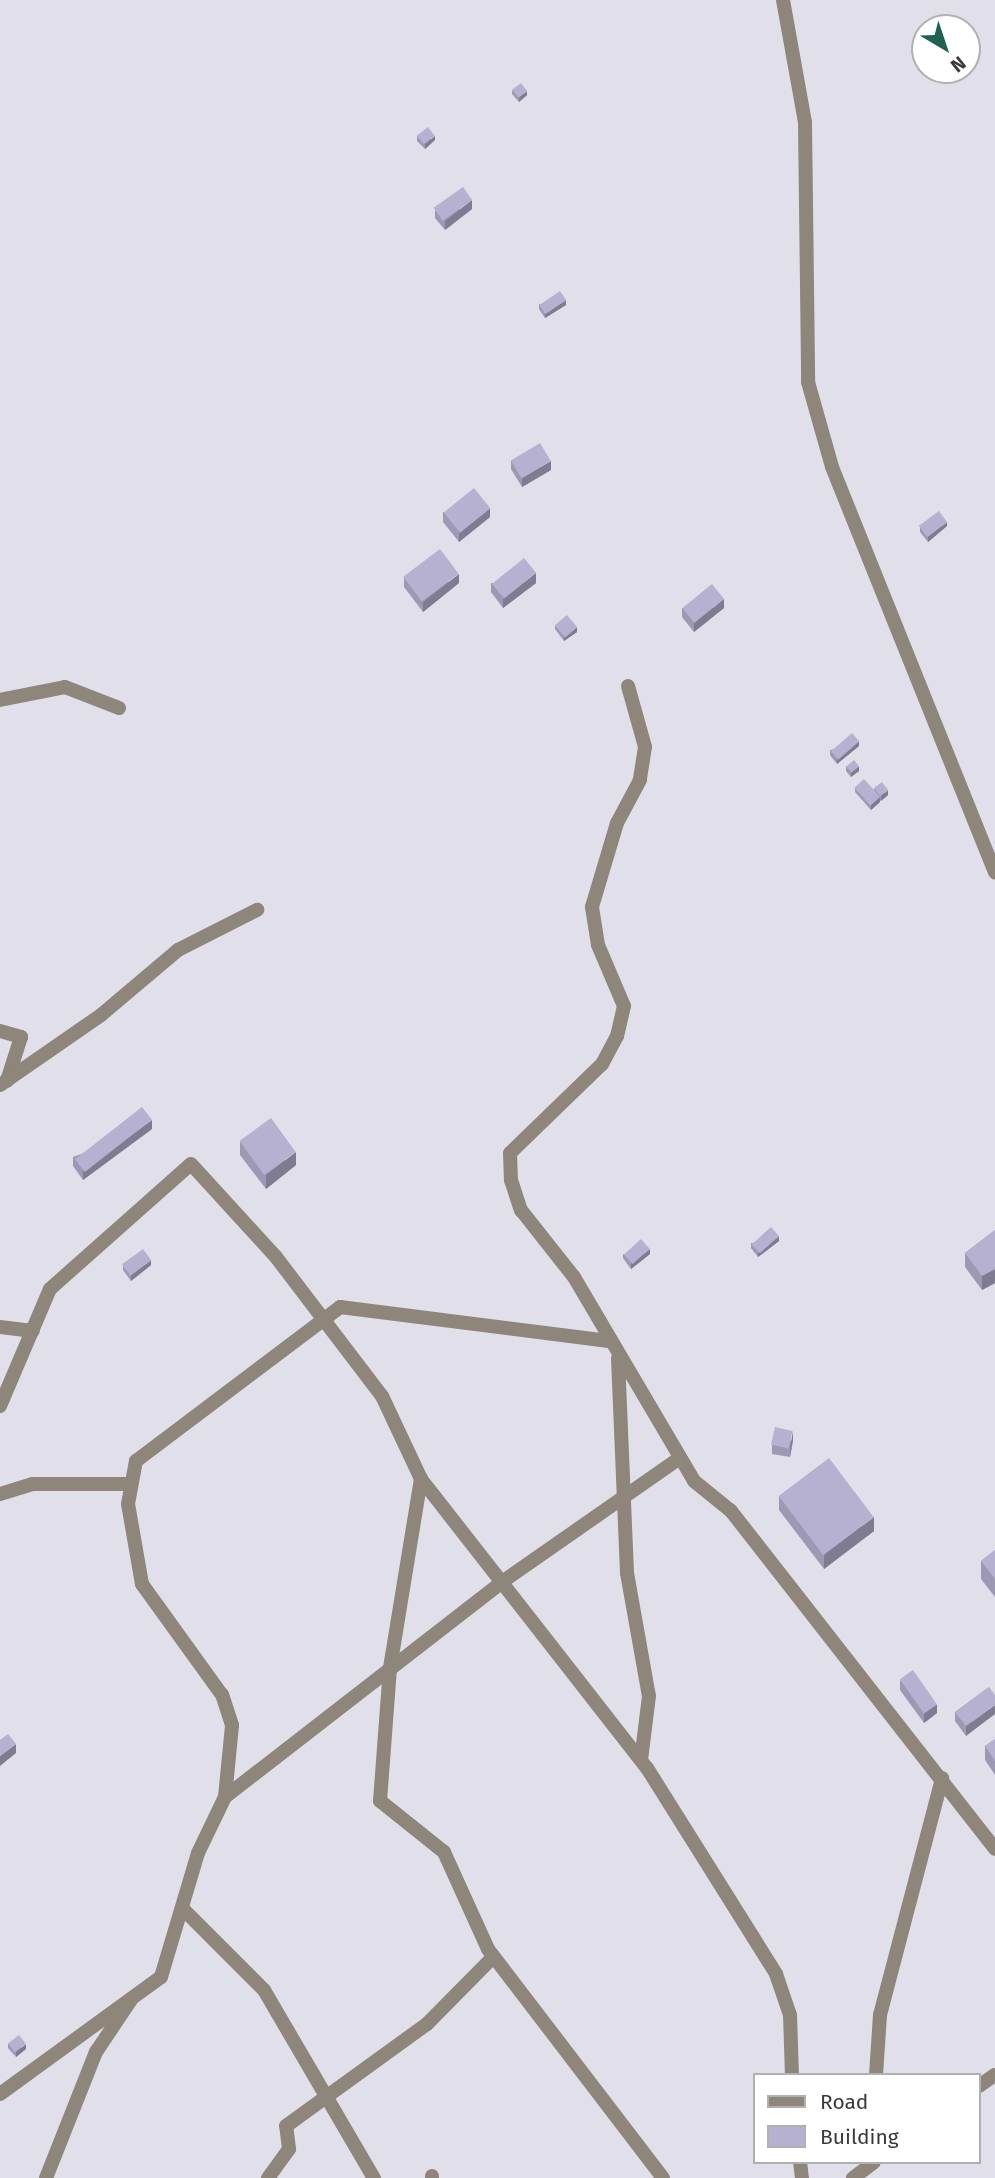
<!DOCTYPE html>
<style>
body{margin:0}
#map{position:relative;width:995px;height:2178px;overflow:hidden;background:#e1e0ea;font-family:"Fira Sans",sans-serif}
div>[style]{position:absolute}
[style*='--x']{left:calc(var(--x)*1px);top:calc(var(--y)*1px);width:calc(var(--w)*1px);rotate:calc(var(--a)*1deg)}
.minor>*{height:14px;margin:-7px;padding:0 7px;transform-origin:7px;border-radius:7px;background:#8e867a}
.wall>*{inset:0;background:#9d98b4}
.shaded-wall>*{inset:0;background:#7f7c92}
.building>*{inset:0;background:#b6b1d1;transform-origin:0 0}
span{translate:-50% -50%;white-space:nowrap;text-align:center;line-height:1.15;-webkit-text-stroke:7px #fff;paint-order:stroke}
.legend{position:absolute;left:753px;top:2073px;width:228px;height:91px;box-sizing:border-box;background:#fff;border:2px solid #b0b0b2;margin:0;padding:9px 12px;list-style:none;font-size:21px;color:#3a3a3e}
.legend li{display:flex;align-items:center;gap:14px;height:35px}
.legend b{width:35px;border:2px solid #b0b0b2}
.north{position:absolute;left:911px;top:14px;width:70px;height:70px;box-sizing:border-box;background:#fff;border:2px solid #b0b0b2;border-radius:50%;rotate:141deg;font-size:19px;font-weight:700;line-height:28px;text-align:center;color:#3a3a3e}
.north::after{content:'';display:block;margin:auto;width:24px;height:32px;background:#1f6252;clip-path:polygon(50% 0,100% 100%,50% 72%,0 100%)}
</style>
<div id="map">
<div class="minor">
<div style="--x:783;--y:0;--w:124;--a:79.8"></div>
<div style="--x:805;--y:122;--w:260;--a:89.3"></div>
<div style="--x:808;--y:382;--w:88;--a:74.2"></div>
<div style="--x:832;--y:467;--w:437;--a:68.1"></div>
<div style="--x:628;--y:686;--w:63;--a:74.4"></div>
<div style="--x:645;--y:747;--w:33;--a:99"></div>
<div style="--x:640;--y:780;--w:49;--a:118.1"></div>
<div style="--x:617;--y:823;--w:88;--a:106.6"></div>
<div style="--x:592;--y:907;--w:38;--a:81"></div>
<div style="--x:598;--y:945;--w:66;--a:66.9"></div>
<div style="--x:624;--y:1006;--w:31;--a:103"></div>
<div style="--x:617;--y:1036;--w:32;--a:118"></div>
<div style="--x:602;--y:1064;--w:128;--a:135.9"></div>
<div style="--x:510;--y:1153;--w:27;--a:88"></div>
<div style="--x:511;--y:1180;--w:32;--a:72"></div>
<div style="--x:521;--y:1210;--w:85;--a:51.7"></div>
<div style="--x:574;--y:1277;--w:237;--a:59.5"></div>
<div style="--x:694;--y:1481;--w:48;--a:39"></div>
<div style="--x:731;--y:1511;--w:429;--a:52"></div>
<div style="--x:0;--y:700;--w:66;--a:-11.3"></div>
<div style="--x:65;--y:687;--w:58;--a:21.3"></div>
<div style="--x:0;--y:1031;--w:22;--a:16"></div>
<div style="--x:21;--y:1037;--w:46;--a:107.7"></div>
<div style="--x:0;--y:1085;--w:123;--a:-34.7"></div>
<div style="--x:101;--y:1015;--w:101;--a:-40.2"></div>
<div style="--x:178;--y:950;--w:89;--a:-26.9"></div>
<div style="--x:0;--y:1327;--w:33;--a:7"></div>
<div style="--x:618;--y:1358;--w:215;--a:87.6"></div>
<div style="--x:627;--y:1573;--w:125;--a:79.9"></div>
<div style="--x:649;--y:1696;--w:64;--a:97.1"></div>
<div style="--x:0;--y:1406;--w:127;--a:-66.9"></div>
<div style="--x:50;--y:1289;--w:188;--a:-41.6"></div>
<div style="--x:191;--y:1164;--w:126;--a:47.6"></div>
<div style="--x:276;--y:1257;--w:175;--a:52.7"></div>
<div style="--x:382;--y:1396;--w:92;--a:64.8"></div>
<div style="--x:0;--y:1494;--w:34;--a:-17"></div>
<div style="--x:33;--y:1484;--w:94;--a:0"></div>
<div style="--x:225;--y:1797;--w:72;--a:-84.4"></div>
<div style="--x:232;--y:1725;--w:32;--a:-108"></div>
<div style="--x:222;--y:1695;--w:137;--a:-125.8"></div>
<div style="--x:142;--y:1584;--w:81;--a:-99.9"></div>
<div style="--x:128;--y:1504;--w:44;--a:-79.5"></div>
<div style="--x:136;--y:1461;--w:256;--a:-37"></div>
<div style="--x:340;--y:1307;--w:273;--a:7.2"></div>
<div style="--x:184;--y:1910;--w:113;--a:45"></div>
<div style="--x:264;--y:1990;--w:218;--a:59.7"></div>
<div style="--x:876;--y:2075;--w:60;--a:-86.2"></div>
<div style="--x:880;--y:2015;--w:245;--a:-75.3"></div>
<div style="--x:979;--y:2086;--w:19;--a:-35"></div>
<div style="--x:0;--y:2094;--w:199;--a:-36"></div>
<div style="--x:161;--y:1977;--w:129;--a:-73.4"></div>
<div style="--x:198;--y:1853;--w:62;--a:-64.3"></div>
<div style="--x:225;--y:1797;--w:351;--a:-37.8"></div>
<div style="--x:502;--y:1582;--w:215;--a:-34.9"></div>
<div style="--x:800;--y:2162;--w:16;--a:83"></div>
<div style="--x:432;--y:2176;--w:2;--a:90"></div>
<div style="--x:46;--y:2178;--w:136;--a:-68.4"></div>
<div style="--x:96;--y:2052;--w:63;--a:-56.1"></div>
<div style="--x:268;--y:2178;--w:36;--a:-54"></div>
<div style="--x:289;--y:2149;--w:23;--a:-97"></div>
<div style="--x:286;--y:2126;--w:174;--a:-35.9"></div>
<div style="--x:427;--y:2024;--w:94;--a:-45.4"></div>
<div style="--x:663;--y:2178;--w:288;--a:-127.4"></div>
<div style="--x:488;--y:1949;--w:107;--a:-114.4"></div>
<div style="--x:444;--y:1852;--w:82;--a:-141.4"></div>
<div style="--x:380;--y:1801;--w:133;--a:-85.7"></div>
<div style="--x:390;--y:1668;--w:192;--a:-80.7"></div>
<div style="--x:421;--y:1479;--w:367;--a:52"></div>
<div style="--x:647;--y:1768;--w:243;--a:57.9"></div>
<div style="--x:776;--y:1974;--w:43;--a:71.1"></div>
<div style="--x:790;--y:2015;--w:60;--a:88.1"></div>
<div style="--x:853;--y:2178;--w:26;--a:-37"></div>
</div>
<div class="wall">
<div style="clip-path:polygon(512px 90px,527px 95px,519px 102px,512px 94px)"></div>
<div style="clip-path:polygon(417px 136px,435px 140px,425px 149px,417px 141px)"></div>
<div style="clip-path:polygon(435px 209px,472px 209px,445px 230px,435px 218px)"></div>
<div style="clip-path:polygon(539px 304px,566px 305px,545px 318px,539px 309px)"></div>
<div style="clip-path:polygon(511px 460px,551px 470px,522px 487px,511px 469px)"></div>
<div style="clip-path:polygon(443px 512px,490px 517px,459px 542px,443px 522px)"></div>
<div style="clip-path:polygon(947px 526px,928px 542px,920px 532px,920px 527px)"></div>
<div style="clip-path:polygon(404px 578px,459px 583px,423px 612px,404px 587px)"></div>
<div style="clip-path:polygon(491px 583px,536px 583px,503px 608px,491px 592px)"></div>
<div style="clip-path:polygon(682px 608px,724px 608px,694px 632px,682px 617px)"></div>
<div style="clip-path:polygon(555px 625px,577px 632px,564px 641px,555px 629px)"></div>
<div style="clip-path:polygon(859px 746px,837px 764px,830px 755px,830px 750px)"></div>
<div style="clip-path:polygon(846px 766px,859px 771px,851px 777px,846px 771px)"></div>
<div style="clip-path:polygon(855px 788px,874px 791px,874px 788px,888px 795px,881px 801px,880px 800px,880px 802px,871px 810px,855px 792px)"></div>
<div style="clip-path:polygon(152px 1129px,83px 1180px,73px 1166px,73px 1157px)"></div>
<div style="clip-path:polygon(240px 1141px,296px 1165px,266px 1189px,240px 1155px)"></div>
<div style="clip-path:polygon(995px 1230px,995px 1283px,982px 1290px,965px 1267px,965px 1253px)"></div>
<div style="clip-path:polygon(779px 1241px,758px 1257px,751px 1248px,751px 1243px)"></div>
<div style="clip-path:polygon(623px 1254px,650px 1254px,631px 1269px,623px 1258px)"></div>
<div style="clip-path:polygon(123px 1265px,151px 1265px,131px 1281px,123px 1270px)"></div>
<div style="clip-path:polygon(793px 1440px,790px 1457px,772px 1454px,772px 1445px)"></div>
<div style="clip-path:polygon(779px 1496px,874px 1531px,824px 1569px,779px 1510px)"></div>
<div style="clip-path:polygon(995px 1550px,995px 1597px,981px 1579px,981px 1561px)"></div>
<div style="clip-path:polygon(900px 1680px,937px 1713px,924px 1723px,900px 1690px)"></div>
<div style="clip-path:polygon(989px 1687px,966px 1736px,955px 1721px,955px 1712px)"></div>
<div style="clip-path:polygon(995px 1739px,995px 1775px,985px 1760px,985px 1746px)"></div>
<div style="clip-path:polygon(8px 2044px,26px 2049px,16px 2057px,8px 2048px)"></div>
</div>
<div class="shaded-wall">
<div style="clip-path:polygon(527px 91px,527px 95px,519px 102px,519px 98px)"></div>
<div style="clip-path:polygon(435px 136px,435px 140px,425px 149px,425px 144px)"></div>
<div style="clip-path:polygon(472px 200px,472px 209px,445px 230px,445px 221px)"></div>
<div style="clip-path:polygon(566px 300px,566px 305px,545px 318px,545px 314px)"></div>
<div style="clip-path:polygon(551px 461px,551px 470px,522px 487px,522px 478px)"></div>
<div style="clip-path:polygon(490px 508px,490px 517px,459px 542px,459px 533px)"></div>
<div style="clip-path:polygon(947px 522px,947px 526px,928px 542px,928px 537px)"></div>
<div style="clip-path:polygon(536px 573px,536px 583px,503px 608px,503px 599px)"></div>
<div style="clip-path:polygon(459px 574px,459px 583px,423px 612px,423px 602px)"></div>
<div style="clip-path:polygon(724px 599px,724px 608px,694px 632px,694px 623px)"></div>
<div style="clip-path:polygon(577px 627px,577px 632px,564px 641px,564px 637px)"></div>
<div style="clip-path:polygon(859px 741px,859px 746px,837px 764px,837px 759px)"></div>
<div style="clip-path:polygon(859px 766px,859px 771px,851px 777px,851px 772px)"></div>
<div style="clip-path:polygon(888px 790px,888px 795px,881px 801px,881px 796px)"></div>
<div style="clip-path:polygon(880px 797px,880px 802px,871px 810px,871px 805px)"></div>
<div style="clip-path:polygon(152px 1120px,152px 1129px,83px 1180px,83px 1170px)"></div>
<div style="clip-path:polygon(296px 1152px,296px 1165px,266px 1189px,266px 1175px)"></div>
<div style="clip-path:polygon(779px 1236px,779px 1241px,758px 1257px,758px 1253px)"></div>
<div style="clip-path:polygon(650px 1249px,650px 1254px,631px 1269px,631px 1264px)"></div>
<div style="clip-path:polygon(151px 1260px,151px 1265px,131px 1281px,131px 1276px)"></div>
<div style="clip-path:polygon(995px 1269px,995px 1283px,982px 1290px,982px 1276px)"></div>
<div style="clip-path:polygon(793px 1431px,793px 1440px,790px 1457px,790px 1448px)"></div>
<div style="clip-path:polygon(874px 1517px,874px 1531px,824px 1569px,824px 1555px)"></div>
<div style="clip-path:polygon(937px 1704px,937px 1713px,924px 1723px,924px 1713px)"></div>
<div style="clip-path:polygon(995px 1705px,995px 1714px,966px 1736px,966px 1726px)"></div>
<div style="clip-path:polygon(16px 1744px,16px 1753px,0 1766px,0 1756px)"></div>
<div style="clip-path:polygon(26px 2044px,26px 2049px,16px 2057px,16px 2052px)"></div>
</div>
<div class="building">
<div style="left:521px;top:83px;width:10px;height:11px;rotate:53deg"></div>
<div style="left:428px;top:127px;width:11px;height:14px;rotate:52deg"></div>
<div style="left:463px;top:187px;width:16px;height:36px;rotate:55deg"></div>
<div style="left:560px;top:291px;width:11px;height:25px;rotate:56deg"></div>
<div style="left:540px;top:443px;width:21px;height:34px;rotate:59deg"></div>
<div style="left:474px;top:488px;width:26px;height:39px;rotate:51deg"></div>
<div style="left:939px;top:511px;width:14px;height:25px;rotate:54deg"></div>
<div style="left:440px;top:549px;width:31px;height:46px;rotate:53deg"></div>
<div style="left:524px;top:558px;width:19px;height:41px;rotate:51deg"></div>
<div style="left:712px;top:584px;width:19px;height:38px;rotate:51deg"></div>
<div style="left:567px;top:615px;width:16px;height:16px;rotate:50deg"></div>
<div style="left:852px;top:733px;width:11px;height:28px;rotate:49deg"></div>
<div style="left:854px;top:760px;width:8px;height:10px;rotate:50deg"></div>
<div style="left:864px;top:779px;width:24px;height:13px;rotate:48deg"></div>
<div style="left:882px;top:782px;width:10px;height:10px;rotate:53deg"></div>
<div style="left:142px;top:1107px;width:16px;height:85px;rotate:52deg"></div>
<div style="left:271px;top:1118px;width:42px;height:39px;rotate:54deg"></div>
<div style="left:771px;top:1227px;width:12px;height:26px;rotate:48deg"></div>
<div style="clip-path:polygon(995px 1230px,995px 1269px,982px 1276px,965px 1253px)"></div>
<div style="left:641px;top:1239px;width:13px;height:23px;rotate:48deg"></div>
<div style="left:143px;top:1249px;width:14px;height:26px;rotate:54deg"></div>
<div style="left:775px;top:1427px;width:18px;height:18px;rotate:13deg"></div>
<div style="left:829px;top:1458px;width:74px;height:63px;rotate:53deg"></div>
<div style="clip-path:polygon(995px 1550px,995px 1579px,981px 1561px)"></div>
<div style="left:913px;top:1670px;width:42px;height:16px;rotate:55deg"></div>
<div style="clip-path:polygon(989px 1687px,995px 1695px,995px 1705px,966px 1726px,955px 1712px)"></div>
<div style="clip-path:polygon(8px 1734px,16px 1744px,0 1756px,0 1740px)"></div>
<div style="clip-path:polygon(995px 1739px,995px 1761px,985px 1746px)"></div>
<div style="left:19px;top:2035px;width:11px;height:14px;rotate:52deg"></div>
</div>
<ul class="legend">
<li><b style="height:9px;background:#8e867a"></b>Road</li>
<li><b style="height:19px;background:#b6b1d1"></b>Building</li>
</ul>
<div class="north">N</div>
</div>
